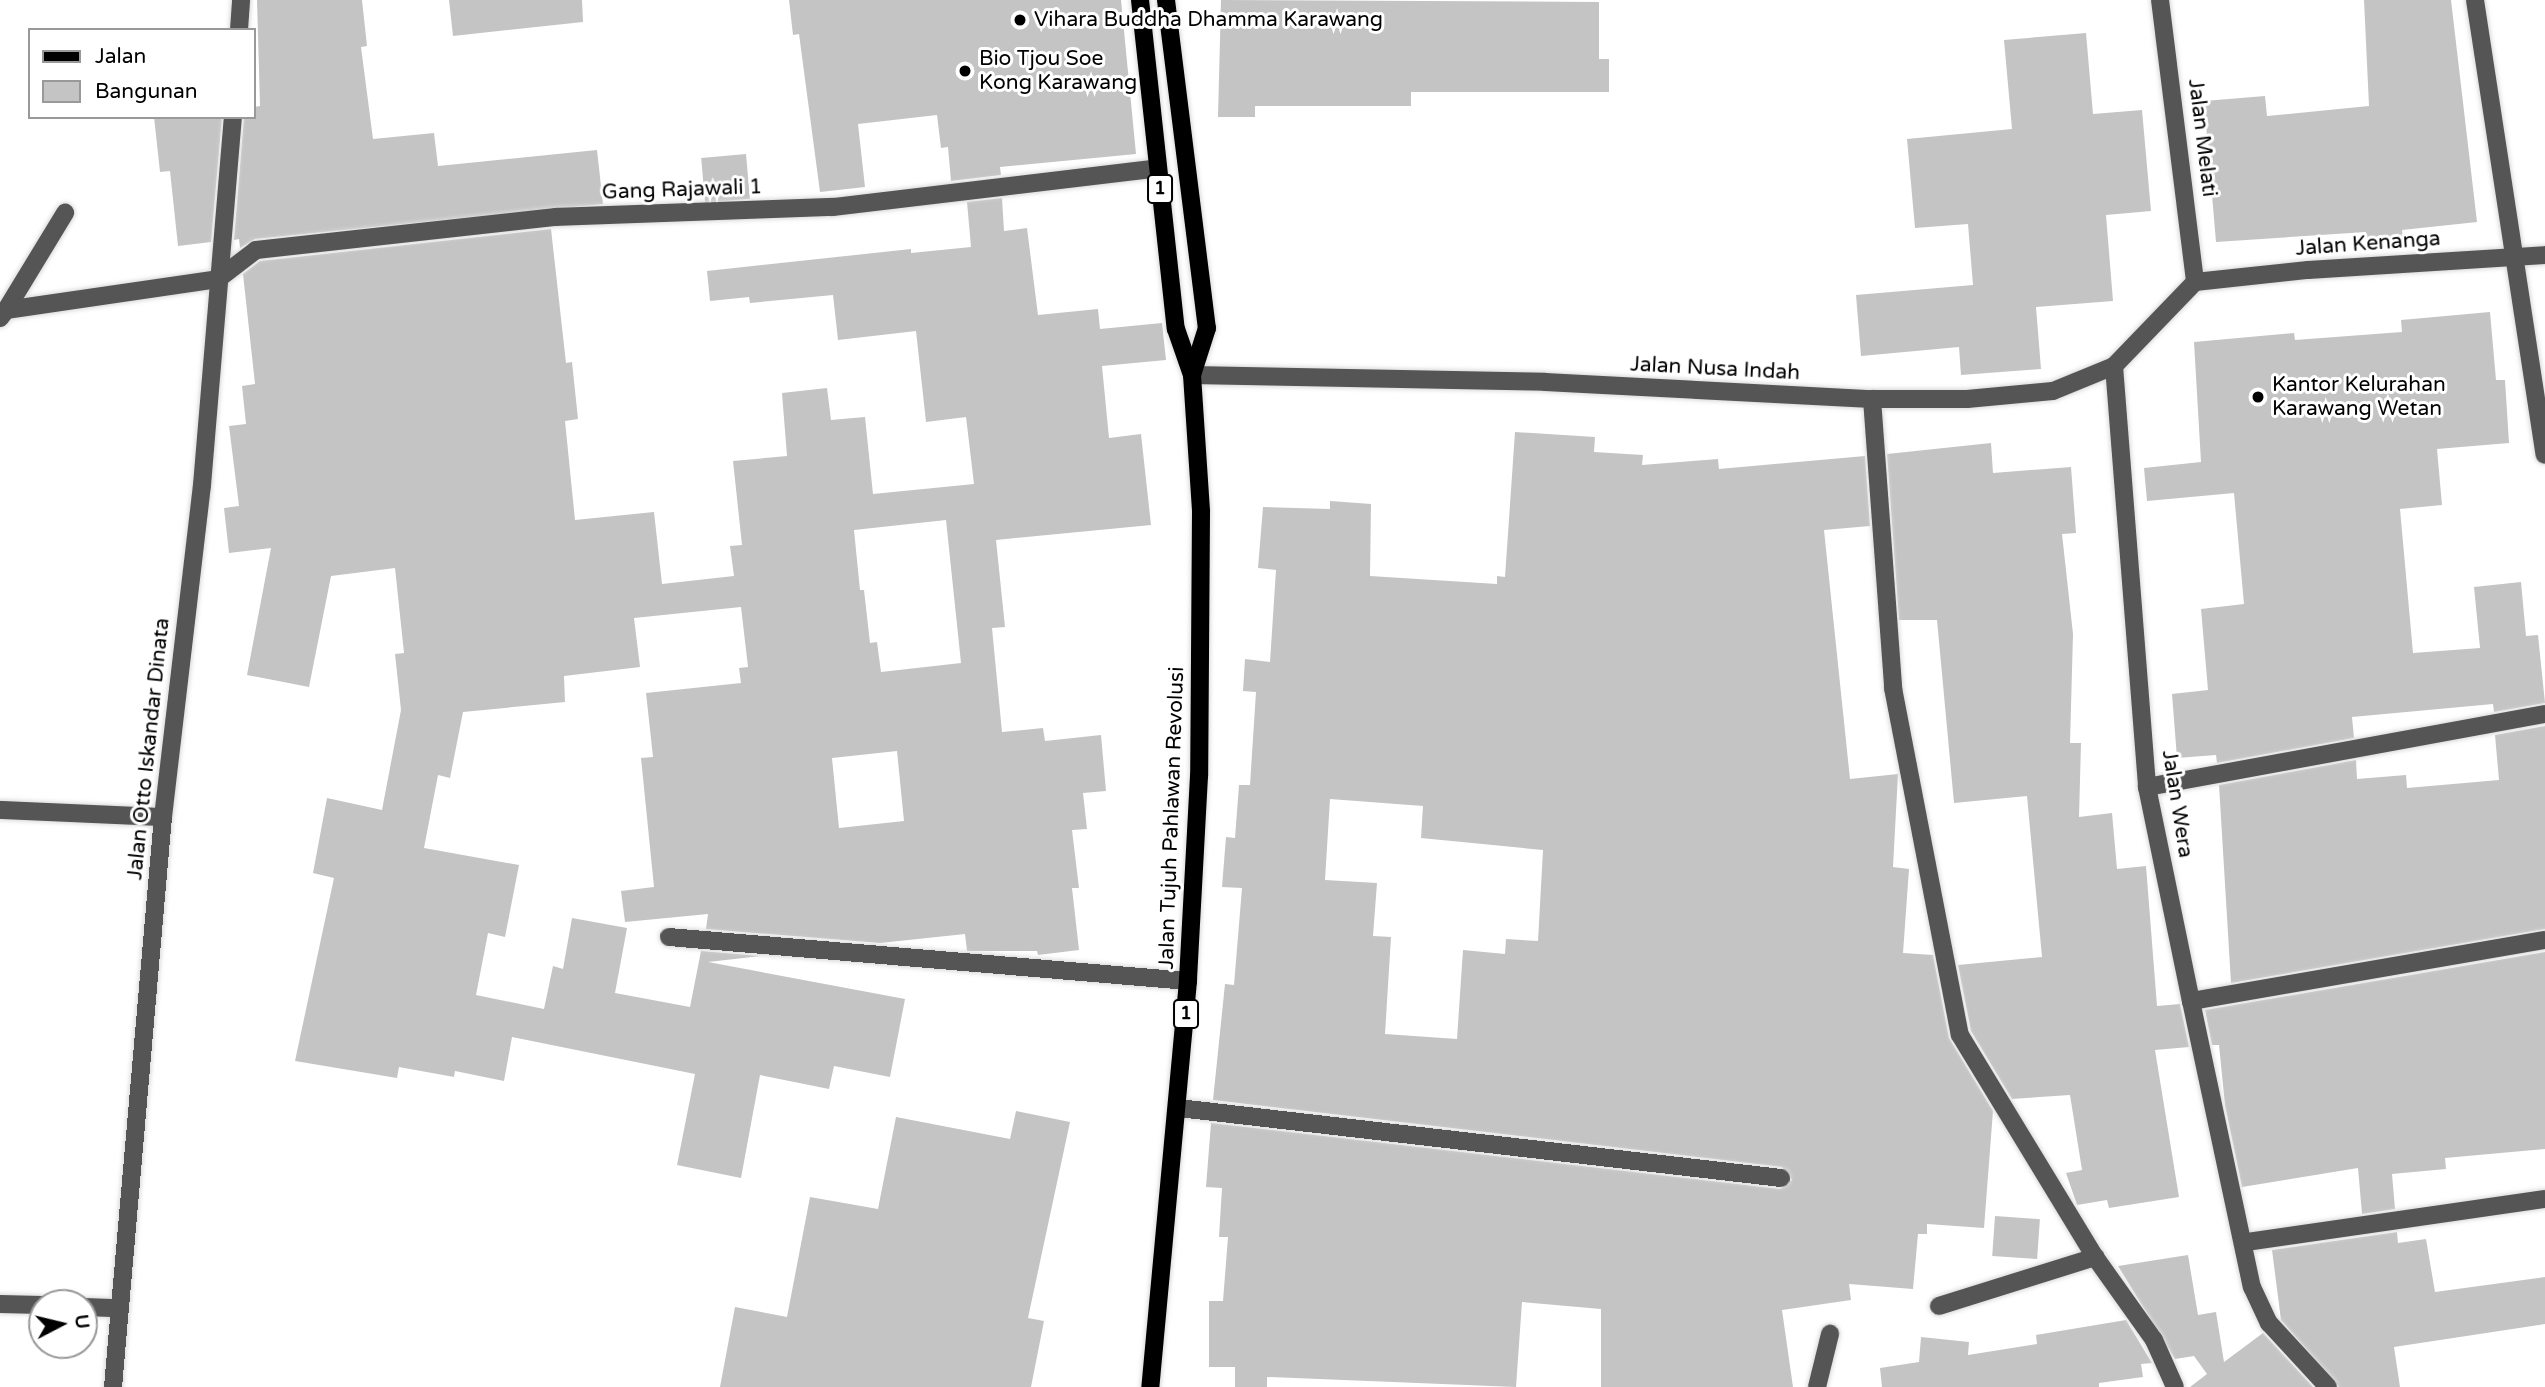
<!DOCTYPE html>
<style>
body{margin:0}
#map{position:relative;width:2545px;height:1387px;overflow:hidden;background:#fff;font-family:"Varela Round",sans-serif}
div>[style]{position:absolute}
[style*='--x']{left:calc(var(--x)*1px);top:calc(var(--y)*1px);width:calc(var(--w)*1px);rotate:calc(var(--a)*1deg)}
.building>*{inset:0;background:#c4c4c4;transform-origin:0 0}
.roads{filter:drop-shadow(0 0 2px #dbdbdb) drop-shadow(0 0 2px #dbdbdb)}
.minor>*{height:18px;margin:-9px;padding:0 9px;transform-origin:9px;border-radius:9px;background:#555}
.major>*{height:18px;margin:-9px;padding:0 9px;transform-origin:9px;border-radius:9px;background:#000}
.dots>*{width:19px;height:19px;translate:-50% -50%;box-sizing:border-box;border:4px solid #fff;border-radius:50%}
span{translate:-50% -50%;white-space:nowrap;text-align:center;line-height:1.15;-webkit-text-stroke:6px #fff;paint-order:stroke}
.shield-label span{padding:2px 5px;background:#fff;border:2px solid;border-radius:5px;-webkit-text-stroke-width:0}
.shield-label{font-size:19px;color:#000;font-weight:700}
.poi-label{font-size:21px;color:#000}
.left{translate:0 -50%;text-align:left}
.street-label{font-size:21px;color:#000}
.legend{position:absolute;left:28px;top:28px;width:228px;height:91px;box-sizing:border-box;background:#fff;border:2px solid #999;margin:0;padding:9px 12px;list-style:none;font-size:21px;color:#000}
.legend li{display:flex;align-items:center;gap:14px;height:35px}
.legend b{width:35px;border:2px solid #999}
.north{position:absolute;left:28px;top:1289px;width:70px;height:70px;box-sizing:border-box;background:#fff;border:2px solid #999;border-radius:50%;rotate:83deg;font-size:19px;font-weight:700;line-height:28px;text-align:center;color:#000}
.north::after{content:'';display:block;margin:auto;width:24px;height:32px;background:#000;clip-path:polygon(50% 0,100% 100%,50% 72%,0 100%)}
</style>
<div id="map">
<div class="building">
<div style="clip-path:polygon(257px 0,362px 0,367px 46px,361px 47px,373px 139px,434px 133px,438px 166px,597px 150px,603px 204px,255px 239px,240px 248px,239px 239px,234px 240px,244px 117px,254px 117px,254px 107px,260px 106px)"></div>
<div style="clip-path:polygon(449px 0,582px 0,583px 22px,453px 36px)"></div>
<div style="clip-path:polygon(789px 0,1121px 0,1136px 154px,1000px 167px,1001px 175px,951px 181px,948px 147px,941px 148px,937px 115px,858px 124px,865px 187px,820px 192px,799px 34px,793px 35px)"></div>
<div style="clip-path:polygon(1221px 0,1599px 2px,1599px 59px,1609px 59px,1609px 92px,1411px 92px,1411px 106px,1255px 106px,1255px 117px,1218px 117px)"></div>
<div style="clip-path:polygon(2364px 0,2451px 0,2477px 222px,2402px 230px,2404px 247px,2368px 250px,2366px 232px,2216px 242px,2204px 101px,2265px 96px,2267px 116px,2369px 106px)"></div>
<div style="clip-path:polygon(2086px 33px,2093px 114px,2142px 110px,2151px 211px,2106px 215px,2113px 301px,2036px 307px,2041px 369px,1961px 375px,1959px 347px,1861px 356px,1856px 295px,1973px 285px,1968px 224px,1915px 228px,1907px 139px,2012px 129px,2004px 40px)"></div>
<div style="clip-path:polygon(154px 117px,222px 117px,211px 242px,178px 246px,170px 171px,160px 172px)"></div>
<div style="left:746px;top:154px;width:45px;height:45px;rotate:85deg"></div>
<div style="clip-path:polygon(evenodd,1002px 198px,1004px 231px,1027px 228px,1038px 315px,1098px 309px,1100px 329px,1162px 323px,1166px 360px,1102px 366px,1109px 438px,1141px 434px,1151px 525px,996px 540px,1005px 627px,992px 628px,1002px 732px,1043px 728px,1045px 741px,1101px 735px,1106px 791px,1083px 793px,1087px 829px,1072px 830px,1079px 888px,1072px 888px,1079px 950px,1038px 955px,1037px 951px,967px 951px,965px 934px,880px 943px,706px 929px,708px 914px,625px 922px,621px 891px,654px 887px,641px 758px,653px 757px,646px 693px,741px 683px,739px 668px,748px 667px,741px 607px,634px 618px,640px 667px,564px 676px,565px 702px,463px 712px,450px 778px,438px 775px,424px 848px,519px 865px,505px 937px,488px 933px,476px 995px,544px 1009px,553px 966px,563px 969px,572px 918px,627px 928px,615px 993px,690px 1007px,701px 951px,761px 956px,708px 962px,905px 999px,890px 1077px,834px 1066px,829px 1089px,760px 1075px,741px 1178px,677px 1165px,695px 1074px,512px 1037px,504px 1081px,455px 1071px,454px 1077px,399px 1067px,397px 1078px,295px 1061px,334px 878px,313px 873px,327px 798px,382px 810px,401px 710px,395px 654px,404px 653px,395px 568px,331px 576px,309px 687px,247px 675px,271px 548px,229px 553px,224px 508px,239px 506px,229px 426px,246px 424px,242px 386px,255px 384px,243px 274px,260px 261px,551px 229px,566px 363px,572px 362px,578px 419px,565px 421px,575px 520px,654px 512px,662px 584px,734px 576px,730px 546px,742px 545px,733px 461px,787px 456px,782px 393px,827px 388px,831px 420px,865px 417px,873px 494px,974px 484px,966px 417px,926px 422px,916px 331px,838px 340px,833px 295px,750px 303px,749px 297px,710px 301px,707px 271px,911px 249px,911px 253px,971px 247px,967px 202px,1002px 198px,946px 520px,961px 663px,881px 672px,877px 642px,870px 643px,864px 590px,860px 590px,854px 530px,946px 520px,1002px 198px,897px 751px,904px 821px,839px 828px,832px 758px,897px 751px)"></div>
<div style="clip-path:polygon(2490px 312px,2496px 380px,2505px 380px,2509px 443px,2437px 449px,2442px 505px,2400px 509px,2413px 653px,2480px 648px,2474px 587px,2521px 582px,2526px 636px,2538px 635px,2545px 703px,2494px 712px,2493px 704px,2352px 717px,2354px 738px,2217px 763px,2216px 755px,2177px 758px,2172px 694px,2208px 690px,2201px 609px,2244px 604px,2234px 493px,2147px 501px,2144px 468px,2201px 462px,2194px 342px,2294px 333px,2295px 340px,2402px 332px,2401px 320px)"></div>
<div style="clip-path:polygon(evenodd,1515px 432px,1595px 437px,1594px 452px,1643px 455px,1642px 465px,1718px 459px,1719px 469px,1865px 456px,1870px 526px,1824px 530px,1850px 779px,1898px 774px,1893px 867px,1909px 869px,1903px 953px,1933px 955px,1949px 1038px,1993px 1111px,1984px 1228px,1927px 1224px,1927px 1234px,1918px 1234px,1913px 1289px,1849px 1284px,1851px 1300px,1782px 1310px,1793px 1387px,1601px 1387px,1601px 1309px,1522px 1302px,1516px 1387px,1267px 1377px,1267px 1387px,1235px 1387px,1235px 1367px,1209px 1367px,1209px 1301px,1223px 1301px,1228px 1237px,1219px 1237px,1222px 1188px,1206px 1187px,1211px 1123px,1780px 1189px,1792px 1180px,1782px 1167px,1213px 1100px,1225px 984px,1234px 985px,1242px 888px,1222px 887px,1226px 837px,1235px 838px,1239px 785px,1250px 785px,1256px 692px,1243px 691px,1245px 659px,1270px 662px,1276px 570px,1258px 568px,1263px 507px,1330px 509px,1330px 501px,1371px 504px,1370px 576px,1497px 584px,1497px 576px,1505px 577px,1515px 432px,1330px 799px,1423px 806px,1421px 838px,1543px 850px,1538px 941px,1506px 939px,1505px 954px,1463px 950px,1457px 1039px,1385px 1034px,1391px 937px,1373px 936px,1377px 883px,1325px 880px,1330px 799px)"></div>
<div style="clip-path:polygon(1991px 443px,1993px 473px,2071px 467px,2076px 533px,2062px 534px,2073px 634px,2070px 743px,2081px 743px,2079px 817px,2112px 813px,2117px 869px,2146px 866px,2157px 1006px,2180px 1004px,2189px 1047px,2155px 1050px,2179px 1197px,2109px 1208px,2107px 1200px,2077px 1205px,2066px 1173px,2082px 1170px,2070px 1095px,2012px 1099px,1971px 1031px,1958px 965px,2042px 957px,2027px 796px,1954px 803px,1937px 620px,1899px 620px,1887px 454px)"></div>
<div style="clip-path:polygon(2545px 726px,2545px 929px,2231px 983px,2219px 785px,2356px 760px,2357px 779px,2406px 775px,2407px 788px,2499px 780px,2495px 735px)"></div>
<div style="clip-path:polygon(2545px 952px,2545px 1149px,2445px 1158px,2446px 1169px,2392px 1174px,2395px 1209px,2362px 1214px,2358px 1168px,2242px 1187px,2225px 1105px,2219px 1045px,2212px 1045px,2205px 1010px)"></div>
<div style="clip-path:polygon(1016px 1111px,1070px 1122px,1028px 1318px,1044px 1321px,1031px 1387px,720px 1387px,735px 1307px,787px 1317px,810px 1197px,878px 1209px,896px 1117px,1010px 1139px)"></div>
<div style="left:1995px;top:1216px;width:45px;height:40px;rotate:4deg"></div>
<div style="clip-path:polygon(2397px 1232px,2398px 1243px,2426px 1239px,2435px 1292px,2545px 1277px,2545px 1324px,2394px 1347px,2400px 1387px,2339px 1387px,2281px 1320px,2272px 1250px)"></div>
<div style="clip-path:polygon(2188px 1255px,2198px 1315px,2216px 1312px,2224px 1362px,2263px 1333px,2313px 1387px,2190px 1387px,2207px 1374px,2194px 1356px,2175px 1359px,2118px 1266px)"></div>
<div style="clip-path:polygon(2126px 1320px,2152px 1363px,2141px 1364px,2143px 1377px,2099px 1383px,2099px 1387px,1882px 1387px,1880px 1368px,1919px 1362px,1921px 1337px,1969px 1342px,1968px 1355px,2037px 1344px,2036px 1335px)"></div>
</div>
<div class="roads">
<div class="minor">
<div style="--x:2160;--y:0;--w:284;--a:82.9"></div>
<div style="--x:2475;--y:0;--w:460;--a:81.3"></div>
<div style="--x:239;--y:30;--w:30;--a:-86"></div>
<div style="--x:2195;--y:282;--w:114;--a:-6.1"></div>
<div style="--x:2308;--y:270;--w:237;--a:-3.6"></div>
<div style="--x:6;--y:310;--w:114;--a:-58.7"></div>
<div style="--x:0;--y:318;--w:10;--a:-53"></div>
<div style="--x:6;--y:310;--w:214;--a:-8.3"></div>
<div style="--x:218;--y:279;--w:48;--a:-37.3"></div>
<div style="--x:256;--y:250;--w:302;--a:-6.3"></div>
<div style="--x:556;--y:217;--w:277;--a:-2.1"></div>
<div style="--x:833;--y:207;--w:327;--a:-6.8"></div>
<div style="--x:2114;--y:366;--w:422;--a:85.5"></div>
<div style="--x:2147;--y:787;--w:218;--a:78.4"></div>
<div style="--x:2191;--y:1001;--w:292;--a:78"></div>
<div style="--x:2252;--y:1287;--w:40;--a:65"></div>
<div style="--x:2269;--y:1323;--w:87;--a:47.3"></div>
<div style="--x:1192;--y:375;--w:353;--a:1.1"></div>
<div style="--x:1545;--y:382;--w:327;--a:3"></div>
<div style="--x:1872;--y:399;--w:95;--a:0"></div>
<div style="--x:1967;--y:399;--w:86;--a:-5.3"></div>
<div style="--x:2053;--y:391;--w:66;--a:-22.3"></div>
<div style="--x:2114;--y:366;--w:117;--a:-46"></div>
<div style="--x:1872;--y:399;--w:290;--a:85.8"></div>
<div style="--x:1893;--y:688;--w:353;--a:79.1"></div>
<div style="--x:1960;--y:1035;--w:260;--a:58.7"></div>
<div style="--x:2095;--y:1257;--w:102;--a:54.6"></div>
<div style="--x:2154;--y:1340;--w:51;--a:65.9"></div>
<div style="--x:2147;--y:787;--w:405;--a:-10.4"></div>
<div style="--x:0;--y:810;--w:163;--a:2.5"></div>
<div style="--x:669;--y:937;--w:521;--a:4.85"></div>
<div style="--x:2191;--y:1001;--w:359;--a:-9.8"></div>
<div style="--x:1179;--y:1108;--w:606;--a:6.63"></div>
<div style="--x:2246;--y:1242;--w:302;--a:-8.2"></div>
<div style="--x:0;--y:1304;--w:42;--a:1.4"></div>
<div style="--x:1939;--y:1306;--w:164;--a:-17.4"></div>
<div style="--x:84;--y:1307;--w:35;--a:2"></div>
<div style="--x:113;--y:1387;--w:572;--a:-84.99"></div>
<div style="--x:163;--y:817;--w:334;--a:-83.3"></div>
<div style="--x:202;--y:485;--w:369;--a:-85.2"></div>
<div style="--x:1817;--y:1387;--w:55;--a:-76.2"></div>
</div>
<div class="major">
<div style="--x:1140;--y:0;--w:331;--a:83.8"></div>
<div style="--x:1176;--y:329;--w:49;--a:70.8"></div>
<div style="--x:1192;--y:375;--w:137;--a:86.2"></div>
<div style="--x:1201;--y:512;--w:264;--a:90.4"></div>
<div style="--x:1199;--y:776;--w:205;--a:93.1"></div>
<div style="--x:1188;--y:981;--w:408;--a:95.3"></div>
<div style="--x:1166;--y:0;--w:331;--a:82.9"></div>
<div style="--x:1207;--y:328;--w:49;--a:107.7"></div>
</div>
</div>
<div class="dots">
<div style="left:1020px;top:20px;background:#000"></div>
<div style="left:965px;top:71px;background:#000"></div>
<div style="left:2258px;top:397px;background:#000"></div>
</div>
<div class="shield-label">
<span style="left:1160px;top:189px">1</span>
<span style="left:1186px;top:1014px">1</span>
</div>
<div class="poi-label">
<span class="left" style="left:1034px;top:20px">Vihara Buddha Dhamma Karawang</span>
<span class="left" style="left:979px;top:71px">Bio Tjou Soe<br>Kong Karawang</span>
<span class="left" style="left:2272px;top:397px">Kantor Kelurahan<br>Karawang Wetan</span>
</div>
<div class="street-label">
<span style="left:2202px;top:138px;rotate:83deg">Jalan Melati</span>
<span style="left:682px;top:190px;rotate:-2deg">Gang Rajawali 1</span>
<span style="left:2368px;top:244px;rotate:-4deg">Jalan Kenanga</span>
<span style="left:1715px;top:369px;rotate:3deg">Jalan Nusa Indah</span>
<span style="left:149px;top:749px;rotate:-84deg">Jalan Otto Iskandar Dinata</span>
<span style="left:2177px;top:804px;rotate:81deg">Jalan Wera</span>
<span style="left:1172px;top:818px;rotate:-88deg">Jalan Tujuh Pahlawan Revolusi</span>
</div>
<ul class="legend">
<li><b style="height:9px;background:#000"></b>Jalan</li>
<li><b style="height:19px;background:#c4c4c4"></b>Bangunan</li>
</ul>
<div class="north">U</div>
</div>
